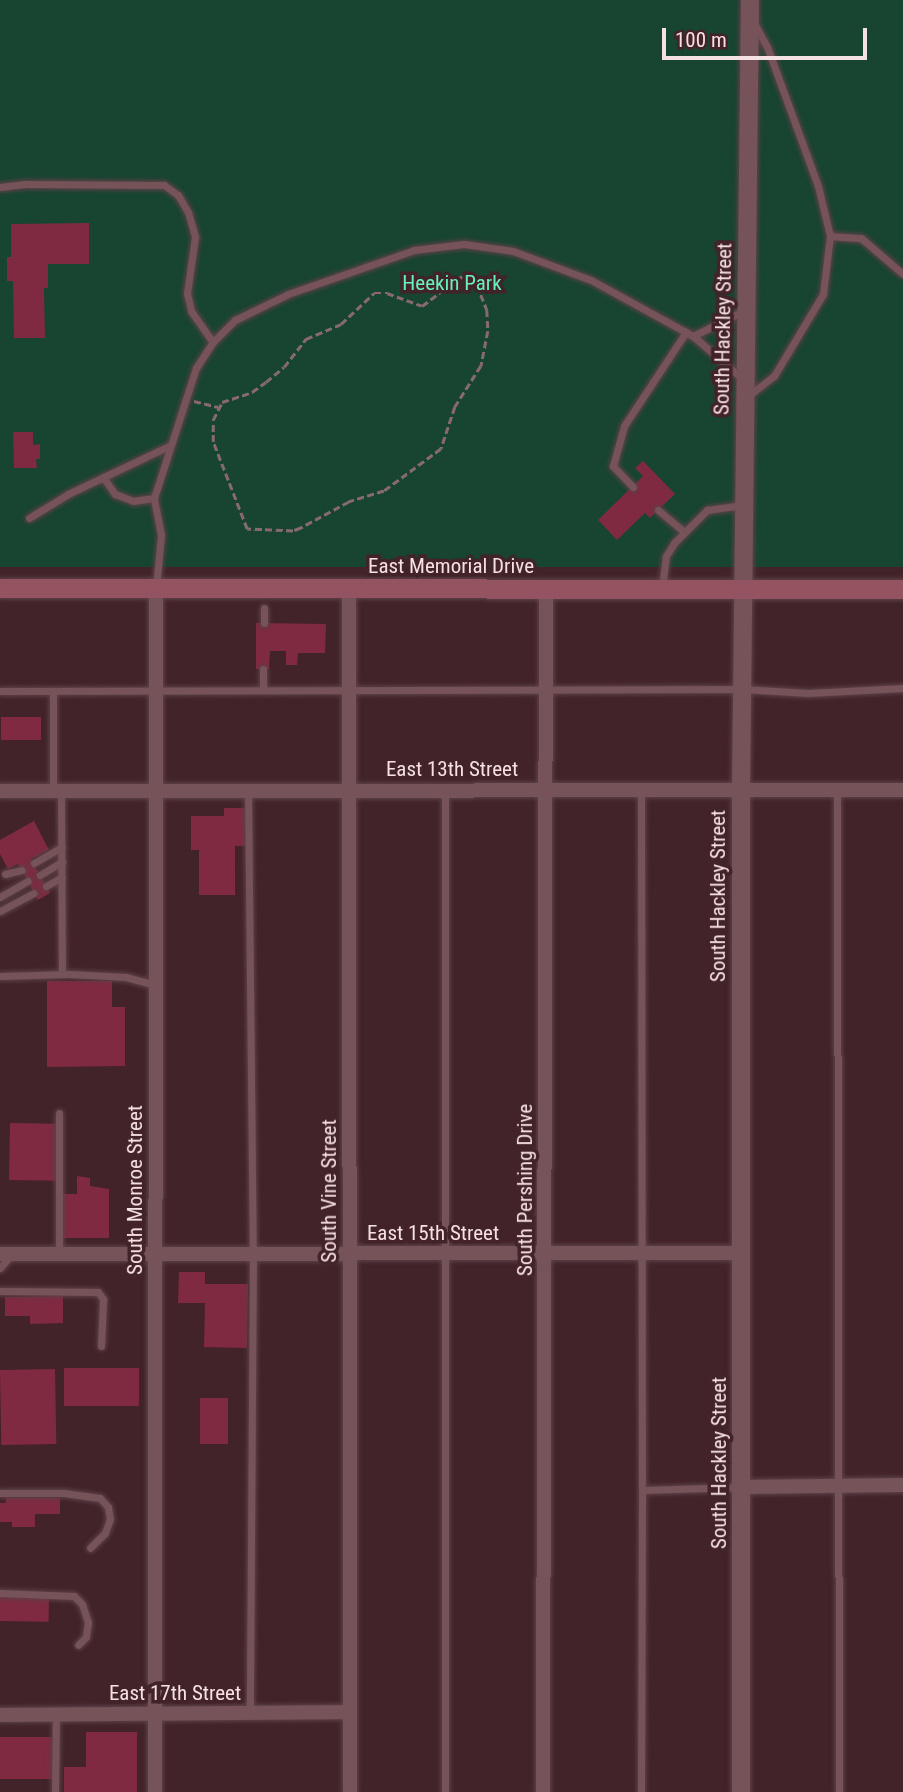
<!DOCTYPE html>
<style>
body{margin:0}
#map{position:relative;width:903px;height:1792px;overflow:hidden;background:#422329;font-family:"Roboto Condensed",sans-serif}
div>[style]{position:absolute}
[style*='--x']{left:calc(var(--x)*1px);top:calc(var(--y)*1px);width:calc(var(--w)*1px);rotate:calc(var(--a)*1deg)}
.green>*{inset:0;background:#184432;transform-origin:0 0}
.building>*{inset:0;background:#7f2a40;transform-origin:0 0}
.path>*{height:2.5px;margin-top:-1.25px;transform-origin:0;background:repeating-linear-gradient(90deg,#866a6f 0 7px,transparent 0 10.5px)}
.roads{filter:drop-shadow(0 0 2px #5d4248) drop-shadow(0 0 2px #5d4248)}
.service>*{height:7px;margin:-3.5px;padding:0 3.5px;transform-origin:3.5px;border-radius:3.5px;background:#755358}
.minor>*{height:14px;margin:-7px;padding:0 7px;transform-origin:7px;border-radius:7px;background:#755358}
.tertiary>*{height:18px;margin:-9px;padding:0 9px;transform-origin:9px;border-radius:9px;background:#755358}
.secondary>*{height:19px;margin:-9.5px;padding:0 9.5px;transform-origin:9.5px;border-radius:9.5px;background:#935360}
span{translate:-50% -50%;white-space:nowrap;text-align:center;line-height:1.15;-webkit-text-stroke:7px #422329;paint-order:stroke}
.park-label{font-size:21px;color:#64f3bb}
.street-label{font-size:21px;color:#f5e0e3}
.scale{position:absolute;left:662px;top:28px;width:205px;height:32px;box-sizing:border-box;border:4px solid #f5e0e3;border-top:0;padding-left:9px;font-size:21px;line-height:24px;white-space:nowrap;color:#f5e0e3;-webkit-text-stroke:5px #422329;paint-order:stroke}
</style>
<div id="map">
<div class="green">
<div style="left:0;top:0;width:903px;height:567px"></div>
</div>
<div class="building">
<div style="clip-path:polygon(89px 223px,89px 264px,48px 264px,48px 288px,44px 288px,45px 338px,14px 338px,13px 281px,7px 281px,7px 257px,11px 257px,11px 224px)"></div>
<div style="clip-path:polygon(13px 432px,33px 432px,33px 445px,40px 444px,40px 459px,36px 459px,37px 468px,14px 468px)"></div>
<div style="clip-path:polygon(643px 461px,675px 494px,650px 518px,645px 513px,617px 540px,598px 520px,643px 476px,635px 468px)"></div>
<div style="clip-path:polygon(256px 623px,326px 624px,325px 653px,298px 653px,297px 665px,286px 665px,286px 651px,270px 651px,269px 669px,256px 669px)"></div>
<div style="left:1px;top:717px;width:40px;height:23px"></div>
<div style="clip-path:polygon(224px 808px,245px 808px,245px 846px,235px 846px,235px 895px,199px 895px,199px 850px,191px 850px,191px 816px,224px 816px)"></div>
<div style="clip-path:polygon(34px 821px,49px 850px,31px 859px,50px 893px,38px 900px,18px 864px,8px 869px,0 854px,0 840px)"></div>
<div style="clip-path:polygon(47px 981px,112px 981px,112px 1007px,125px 1007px,125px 1066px,47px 1067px)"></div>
<div style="left:10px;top:1123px;width:49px;height:57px;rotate:1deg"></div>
<div style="clip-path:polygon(77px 1176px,90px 1178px,90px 1186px,109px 1189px,109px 1238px,62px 1238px,59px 1194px,77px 1194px)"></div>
<div style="clip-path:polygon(179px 1272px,205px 1272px,205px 1284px,248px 1284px,247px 1348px,204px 1347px,205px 1303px,178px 1303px)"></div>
<div style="clip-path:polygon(63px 1296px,63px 1323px,30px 1324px,30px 1316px,5px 1316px,5px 1297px)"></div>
<div style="left:64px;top:1368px;width:75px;height:38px"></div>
<div style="left:55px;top:1369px;width:75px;height:55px;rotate:89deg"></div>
<div style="left:200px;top:1398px;width:28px;height:46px"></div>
<div style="clip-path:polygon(6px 1498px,60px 1498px,60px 1514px,35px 1514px,35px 1527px,12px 1527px,12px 1522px,0 1522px,0 1503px,6px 1503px)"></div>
<div style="left:0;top:1597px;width:49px;height:24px;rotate:1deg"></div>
<div style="clip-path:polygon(86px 1732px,137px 1732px,137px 1792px,64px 1792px,64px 1767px,86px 1767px)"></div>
<div style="left:0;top:1737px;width:56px;height:42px"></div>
</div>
<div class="path">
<div style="--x:460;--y:277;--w:9;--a:6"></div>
<div style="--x:469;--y:278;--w:11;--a:41"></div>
<div style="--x:477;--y:285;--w:27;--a:68"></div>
<div style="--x:487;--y:310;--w:21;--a:87"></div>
<div style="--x:488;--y:331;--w:36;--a:101"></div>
<div style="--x:481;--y:366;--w:49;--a:122.4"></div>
<div style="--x:455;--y:407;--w:44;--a:108.4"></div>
<div style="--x:441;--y:449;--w:71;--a:143.6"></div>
<div style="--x:384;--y:491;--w:37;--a:163"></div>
<div style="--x:349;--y:502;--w:55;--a:151.6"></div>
<div style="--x:301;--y:528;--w:9;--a:159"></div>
<div style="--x:293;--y:531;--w:46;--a:-177.5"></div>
<div style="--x:247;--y:529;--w:93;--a:-111.3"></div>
<div style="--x:213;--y:442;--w:22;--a:-90"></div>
<div style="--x:213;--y:420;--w:20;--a:-63"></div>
<div style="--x:222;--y:402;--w:32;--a:-18"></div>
<div style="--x:252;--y:392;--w:17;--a:-36"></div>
<div style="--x:266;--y:382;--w:23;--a:-40"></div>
<div style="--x:284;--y:367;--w:36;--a:-52"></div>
<div style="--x:306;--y:339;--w:38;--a:-23"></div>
<div style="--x:341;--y:324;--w:45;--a:-43.2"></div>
<div style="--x:374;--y:293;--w:13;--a:0"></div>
<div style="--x:387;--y:293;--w:37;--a:20"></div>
<div style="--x:422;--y:306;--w:48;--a:-37.3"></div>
<div style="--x:194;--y:401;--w:25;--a:14"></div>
</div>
<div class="roads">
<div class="service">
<div style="--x:0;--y:187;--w:25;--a:-7"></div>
<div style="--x:25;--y:184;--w:139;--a:0.4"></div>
<div style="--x:164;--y:185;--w:17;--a:36"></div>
<div style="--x:178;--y:195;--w:20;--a:60"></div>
<div style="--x:188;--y:212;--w:26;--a:74"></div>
<div style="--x:195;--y:237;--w:57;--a:98.1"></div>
<div style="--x:187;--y:293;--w:18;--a:77"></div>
<div style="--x:191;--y:311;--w:38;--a:55"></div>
<div style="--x:830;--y:236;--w:31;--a:4"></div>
<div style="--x:861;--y:238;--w:55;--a:40.6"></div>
<div style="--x:693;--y:336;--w:58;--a:-26.6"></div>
<div style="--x:748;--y:396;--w:33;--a:-38"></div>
<div style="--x:774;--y:376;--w:96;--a:-59.1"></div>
<div style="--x:823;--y:294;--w:58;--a:-83.1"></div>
<div style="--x:830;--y:236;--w:51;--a:-103.5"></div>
<div style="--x:818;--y:186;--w:148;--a:-110.1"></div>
<div style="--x:767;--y:47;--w:26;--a:-118"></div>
<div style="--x:103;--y:477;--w:21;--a:55"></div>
<div style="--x:115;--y:494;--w:19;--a:21"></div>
<div style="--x:133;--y:501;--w:21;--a:-8"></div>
<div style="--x:633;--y:487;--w:29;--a:-134"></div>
<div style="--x:613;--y:466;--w:41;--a:-74.6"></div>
<div style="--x:624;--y:426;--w:113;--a:-56.6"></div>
<div style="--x:658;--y:510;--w:34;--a:40"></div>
<div style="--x:29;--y:518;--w:46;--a:-31.6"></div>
<div style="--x:68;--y:494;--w:112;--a:-25.4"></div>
<div style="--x:156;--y:588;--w:53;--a:-84.6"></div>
<div style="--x:161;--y:535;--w:38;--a:-101"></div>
<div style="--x:154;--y:498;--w:137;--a:-72.1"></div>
<div style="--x:196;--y:368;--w:31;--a:-57"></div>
<div style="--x:213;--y:342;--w:31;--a:-45"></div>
<div style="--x:235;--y:320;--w:59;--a:-26.1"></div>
<div style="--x:288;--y:294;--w:133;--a:-19.2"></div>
<div style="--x:414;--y:250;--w:50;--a:-6.8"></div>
<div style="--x:464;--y:244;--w:49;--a:8.1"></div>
<div style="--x:513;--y:251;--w:83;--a:20.4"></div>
<div style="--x:591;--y:280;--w:116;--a:28.8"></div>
<div style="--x:693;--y:336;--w:67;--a:40.8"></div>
<div style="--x:662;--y:588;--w:32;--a:-83"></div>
<div style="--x:666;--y:556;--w:15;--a:-58"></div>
<div style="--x:674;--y:543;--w:47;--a:-45"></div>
<div style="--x:707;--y:510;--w:36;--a:-8"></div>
<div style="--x:264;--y:623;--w:15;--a:-90"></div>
<div style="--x:263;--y:690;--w:21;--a:-90"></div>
<div style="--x:0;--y:691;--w:742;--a:-0.15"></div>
<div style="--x:742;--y:689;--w:66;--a:3.5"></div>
<div style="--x:808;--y:693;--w:95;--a:-3"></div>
<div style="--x:837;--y:790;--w:1002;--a:89.89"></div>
<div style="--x:53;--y:791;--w:100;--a:-90"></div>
<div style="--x:61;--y:791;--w:183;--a:89.7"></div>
<div style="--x:248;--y:791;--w:464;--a:89.4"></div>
<div style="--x:253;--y:1255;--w:458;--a:90.4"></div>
<div style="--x:641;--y:791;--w:699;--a:89.92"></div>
<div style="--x:34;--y:863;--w:32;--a:-30"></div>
<div style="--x:5;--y:874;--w:17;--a:-13"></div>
<div style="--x:40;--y:875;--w:26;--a:-31"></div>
<div style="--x:46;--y:886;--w:18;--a:-29"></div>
<div style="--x:0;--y:897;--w:32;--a:-30"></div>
<div style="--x:0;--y:911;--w:38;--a:-28"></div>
<div style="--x:0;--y:976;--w:69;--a:-1.7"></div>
<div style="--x:69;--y:974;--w:57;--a:3"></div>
<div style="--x:126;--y:977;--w:30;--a:15"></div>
<div style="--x:59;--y:1254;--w:141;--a:-90"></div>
<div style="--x:0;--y:1268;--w:17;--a:-50"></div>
<div style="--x:0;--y:1291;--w:98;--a:0.6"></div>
<div style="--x:98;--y:1292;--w:9;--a:54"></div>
<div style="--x:103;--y:1299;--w:47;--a:92.4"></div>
<div style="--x:0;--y:1493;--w:64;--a:0"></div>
<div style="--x:64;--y:1493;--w:36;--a:8"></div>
<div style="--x:100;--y:1498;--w:12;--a:48"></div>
<div style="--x:108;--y:1507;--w:12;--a:81"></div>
<div style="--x:110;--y:1519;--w:15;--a:110"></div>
<div style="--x:105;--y:1533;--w:21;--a:135"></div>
<div style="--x:0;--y:1593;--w:74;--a:2.3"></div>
<div style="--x:74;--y:1596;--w:11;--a:45"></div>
<div style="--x:82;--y:1604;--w:19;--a:72"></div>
<div style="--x:88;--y:1622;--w:15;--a:98"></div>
<div style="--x:86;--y:1637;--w:11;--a:135"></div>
<div style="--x:55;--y:1792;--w:77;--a:-89.3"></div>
<div style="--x:445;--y:1792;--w:1001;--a:-90"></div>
<div style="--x:641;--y:1792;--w:302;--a:-89.8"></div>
<div style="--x:642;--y:1490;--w:100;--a:-1.7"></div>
</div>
<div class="minor">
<div style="--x:349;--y:589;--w:1203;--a:89.95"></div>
<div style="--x:0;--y:791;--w:903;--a:-0.06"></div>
<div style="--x:0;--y:1254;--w:741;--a:-0.08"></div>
<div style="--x:742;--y:1487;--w:161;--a:-0.7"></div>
<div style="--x:0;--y:1715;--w:349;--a:-0.5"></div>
<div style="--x:155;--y:1792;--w:1203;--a:-89.95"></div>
<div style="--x:543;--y:1792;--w:1203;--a:-89.86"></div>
</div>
<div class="tertiary">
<div style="--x:741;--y:1792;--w:1002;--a:-90"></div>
<div style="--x:741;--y:790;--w:790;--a:-89.35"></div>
</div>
<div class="secondary">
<div style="--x:0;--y:588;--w:903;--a:0.06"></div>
</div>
</div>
<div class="park-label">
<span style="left:452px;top:283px">Heekin Park</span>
</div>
<div class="street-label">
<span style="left:723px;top:329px;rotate:-89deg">South Hackley Street</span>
<span style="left:451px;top:566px">East Memorial Drive</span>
<span style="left:452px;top:769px">East 13th Street</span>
<span style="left:718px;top:896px;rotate:-90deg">South Hackley Street</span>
<span style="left:135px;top:1190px;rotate:-90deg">South Monroe Street</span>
<span style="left:525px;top:1190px;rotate:-90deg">South Pershing Drive</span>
<span style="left:329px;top:1191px;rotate:-90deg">South Vine Street</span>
<span style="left:433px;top:1233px">East 15th Street</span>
<span style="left:719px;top:1463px;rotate:-90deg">South Hackley Street</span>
<span style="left:175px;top:1693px">East 17th Street</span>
</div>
<div class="scale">100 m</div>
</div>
